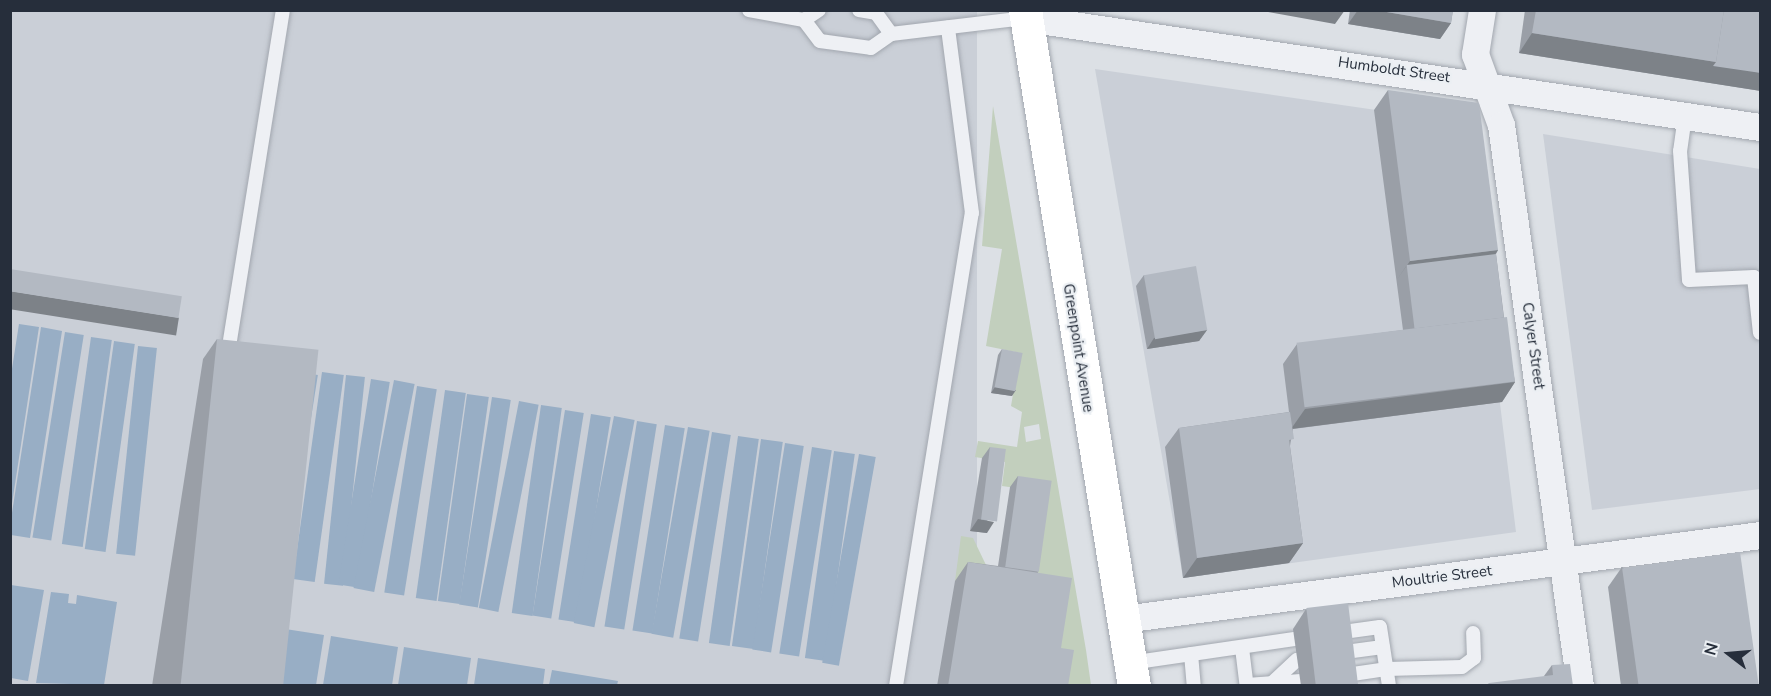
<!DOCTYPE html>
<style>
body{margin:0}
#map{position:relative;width:1771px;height:696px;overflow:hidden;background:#dce0e5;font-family:"Nunito Sans",sans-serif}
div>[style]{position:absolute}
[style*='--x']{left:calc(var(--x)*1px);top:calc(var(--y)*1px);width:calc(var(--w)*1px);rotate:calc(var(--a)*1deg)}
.built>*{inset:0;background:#cacfd7;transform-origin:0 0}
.green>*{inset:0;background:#c2cfbd}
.water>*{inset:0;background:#98aec5;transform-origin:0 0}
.roads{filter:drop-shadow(0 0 2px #a2a7af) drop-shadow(0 0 2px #a2a7af)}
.lane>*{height:14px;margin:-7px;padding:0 7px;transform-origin:7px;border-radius:7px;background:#eef0f4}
.street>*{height:27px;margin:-13.5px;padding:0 13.5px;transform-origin:13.5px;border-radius:13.5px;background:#eef0f4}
.primary>*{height:33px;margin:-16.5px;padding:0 16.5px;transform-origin:16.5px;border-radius:16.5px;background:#fff}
.wall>*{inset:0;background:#9a9fa7}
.shaded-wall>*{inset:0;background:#7d8288;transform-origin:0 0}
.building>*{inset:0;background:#b3b9c2;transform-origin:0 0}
span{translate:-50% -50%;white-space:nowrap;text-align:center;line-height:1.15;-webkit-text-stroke:4.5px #ebeff3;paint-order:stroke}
.street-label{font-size:15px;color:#262e3b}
.frame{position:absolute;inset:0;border:12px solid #262e3b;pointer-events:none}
.north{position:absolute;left:1699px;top:624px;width:60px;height:60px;-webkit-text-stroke:4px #ebeff3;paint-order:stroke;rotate:286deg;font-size:16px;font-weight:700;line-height:24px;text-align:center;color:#262e3b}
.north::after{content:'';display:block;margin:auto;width:21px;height:27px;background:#262e3b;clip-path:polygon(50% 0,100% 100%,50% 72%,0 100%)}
</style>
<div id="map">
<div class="built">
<div style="left:10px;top:11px;width:967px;height:674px"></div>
<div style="clip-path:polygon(1095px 69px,1465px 123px,1516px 532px,1183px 578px)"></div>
<div style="clip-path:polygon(1543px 134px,1760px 169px,1760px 489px,1592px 510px)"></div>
</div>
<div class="green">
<div style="clip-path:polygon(evenodd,993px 106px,1086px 650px,1091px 685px,1058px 685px,1031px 594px,1044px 492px,1002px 486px,1005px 462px,975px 457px,978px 441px,1017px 447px,1022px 412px,1011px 406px,1020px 353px,986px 346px,1002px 249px,982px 246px,993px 106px,1039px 424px,1041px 439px,1026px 442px,1024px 427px,1039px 424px)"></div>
<div style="clip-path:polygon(961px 536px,973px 538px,986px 565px,955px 581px)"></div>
</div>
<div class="water">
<div style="clip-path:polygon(19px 324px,39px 327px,11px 510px,11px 375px)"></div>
<div style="clip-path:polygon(41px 327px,62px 331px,30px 538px,11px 535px,11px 519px)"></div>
<div style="left:65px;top:332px;width:19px;height:208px;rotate:9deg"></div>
<div style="left:91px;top:337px;width:21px;height:209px;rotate:8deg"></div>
<div style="left:114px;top:341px;width:21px;height:210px;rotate:8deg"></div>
<div style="left:138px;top:346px;width:19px;height:209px;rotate:6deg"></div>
<div style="left:322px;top:372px;width:22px;height:209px;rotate:8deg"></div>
<div style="left:306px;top:373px;width:12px;height:204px;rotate:9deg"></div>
<div style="left:346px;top:375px;width:19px;height:210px;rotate:6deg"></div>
<div style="left:371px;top:379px;width:19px;height:208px;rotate:9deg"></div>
<div style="left:394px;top:380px;width:21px;height:212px;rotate:11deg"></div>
<div style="left:417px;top:386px;width:20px;height:209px;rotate:9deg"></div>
<div style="left:445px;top:390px;width:21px;height:210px;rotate:8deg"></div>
<div style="left:467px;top:394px;width:22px;height:209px;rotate:8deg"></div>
<div style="left:492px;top:397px;width:19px;height:210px;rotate:9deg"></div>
<div style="left:519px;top:401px;width:20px;height:211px;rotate:11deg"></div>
<div style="left:541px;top:405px;width:21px;height:210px;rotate:8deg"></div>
<div style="left:565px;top:410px;width:19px;height:208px;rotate:9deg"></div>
<div style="left:591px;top:414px;width:20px;height:208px;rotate:9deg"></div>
<div style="left:614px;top:416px;width:21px;height:211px;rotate:11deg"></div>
<div style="left:637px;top:421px;width:20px;height:208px;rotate:9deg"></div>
<div style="left:665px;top:425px;width:20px;height:208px;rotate:9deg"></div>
<div style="left:688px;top:427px;width:22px;height:210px;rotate:10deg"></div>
<div style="left:712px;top:432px;width:19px;height:209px;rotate:9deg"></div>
<div style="left:738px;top:436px;width:21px;height:209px;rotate:8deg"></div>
<div style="left:761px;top:439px;width:22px;height:209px;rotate:8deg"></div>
<div style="left:785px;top:443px;width:19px;height:209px;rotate:9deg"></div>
<div style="left:812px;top:447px;width:20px;height:209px;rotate:9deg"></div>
<div style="left:834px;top:451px;width:21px;height:209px;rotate:8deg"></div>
<div style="left:859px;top:454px;width:17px;height:212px;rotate:10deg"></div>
<div style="clip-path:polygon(11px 585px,44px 590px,28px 681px,11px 678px)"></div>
<div style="clip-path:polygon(51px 592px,69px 594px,68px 603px,76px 604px,77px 595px,117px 602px,104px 685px,36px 683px)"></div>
<div style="clip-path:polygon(266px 626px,324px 635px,316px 685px,257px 686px)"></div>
<div style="clip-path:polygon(331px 636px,398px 647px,392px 685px,323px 685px)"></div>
<div style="clip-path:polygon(404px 647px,471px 658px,467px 685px,398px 685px)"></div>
<div style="clip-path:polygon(478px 658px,545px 669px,543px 685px,474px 685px)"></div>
<div style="clip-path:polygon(552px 670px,618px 681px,617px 685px,549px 685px)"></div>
</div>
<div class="roads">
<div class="lane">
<div style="--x:749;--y:10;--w:56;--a:10.3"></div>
<div style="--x:804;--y:20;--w:18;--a:-34"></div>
<div style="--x:859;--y:10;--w:17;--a:10"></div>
<div style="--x:876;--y:13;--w:26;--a:54"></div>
<div style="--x:804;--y:20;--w:26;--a:53"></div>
<div style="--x:820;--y:41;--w:51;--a:7.8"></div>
<div style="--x:871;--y:48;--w:24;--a:-35"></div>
<div style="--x:891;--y:34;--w:136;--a:-6.8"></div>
<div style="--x:1685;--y:116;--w:35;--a:98"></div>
<div style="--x:1680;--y:151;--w:129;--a:86"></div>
<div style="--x:1689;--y:280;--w:65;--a:-2.6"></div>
<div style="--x:1754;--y:277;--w:56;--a:83.9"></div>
<div style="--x:227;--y:359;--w:353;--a:-80.9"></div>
<div style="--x:1336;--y:633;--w:44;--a:-7.8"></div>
<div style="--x:1380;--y:627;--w:60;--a:81.3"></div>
<div style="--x:1242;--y:648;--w:38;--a:83"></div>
<div style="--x:1338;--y:653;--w:45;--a:-7.6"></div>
<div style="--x:1191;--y:654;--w:32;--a:85"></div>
<div style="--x:1130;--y:663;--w:166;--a:-8.3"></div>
<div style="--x:1339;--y:676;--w:49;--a:-8.3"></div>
<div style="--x:1387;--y:669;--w:75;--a:-1.5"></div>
<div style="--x:1462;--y:667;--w:15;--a:-37"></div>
<div style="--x:1474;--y:658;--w:25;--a:-92"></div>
<div style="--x:1272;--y:683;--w:34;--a:-43"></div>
<div style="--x:1247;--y:685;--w:54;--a:-4.2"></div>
<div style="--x:896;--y:686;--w:479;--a:-80.9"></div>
<div style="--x:972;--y:213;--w:187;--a:-97.4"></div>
</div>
<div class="street">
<div style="--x:1482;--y:10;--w:45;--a:99"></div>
<div style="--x:1475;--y:54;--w:76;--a:69.9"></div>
<div style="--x:1501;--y:125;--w:567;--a:81.98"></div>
<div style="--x:1026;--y:18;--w:742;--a:8.45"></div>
<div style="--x:1123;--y:619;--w:643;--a:-7.51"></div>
</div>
<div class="primary">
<div style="--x:1025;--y:10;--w:685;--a:80.84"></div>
</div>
</div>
<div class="wall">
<div style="clip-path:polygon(1350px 10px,1453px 10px,1451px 23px,1440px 39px,1348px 24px)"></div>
<div style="clip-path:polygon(1525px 10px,1761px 10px,1761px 91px,1519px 53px)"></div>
<div style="clip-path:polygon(1388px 90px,1498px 250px,1496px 254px,1504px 317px,1515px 382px,1502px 402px,1293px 429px,1290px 446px,1303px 543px,1289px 563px,1183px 578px,1165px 447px,1179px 428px,1289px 412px,1283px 364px,1297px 344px,1403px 330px,1374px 110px)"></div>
<div style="clip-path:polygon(1144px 275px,1207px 330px,1199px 341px,1147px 349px,1136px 286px)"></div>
<div style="clip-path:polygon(217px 339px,266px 686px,152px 686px,203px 359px)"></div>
<div style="clip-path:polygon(1002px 349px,1012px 396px,991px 393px,998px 355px)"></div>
<div style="clip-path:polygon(990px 447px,987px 533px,970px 531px,982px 458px)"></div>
<div style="clip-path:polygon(1018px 476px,1038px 573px,1061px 648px,1068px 686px,937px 686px,955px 581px,968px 562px,998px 566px,1010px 487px)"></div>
<div style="clip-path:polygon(1622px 567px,1758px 686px,1621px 686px,1608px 587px)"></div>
<div style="clip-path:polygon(1306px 609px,1358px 686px,1301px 686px,1293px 629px)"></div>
<div style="clip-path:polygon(1552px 665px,1573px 686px,1544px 676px)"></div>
</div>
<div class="shaded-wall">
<div style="clip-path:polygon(1257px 10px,1345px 10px,1335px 24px)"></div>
<div style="clip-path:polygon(1358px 10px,1375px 10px,1451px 23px,1440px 39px,1348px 24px)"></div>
<div style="clip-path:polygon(1532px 33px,1716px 62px,1761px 73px,1761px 91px,1519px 53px)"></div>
<div style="clip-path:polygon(1498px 250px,1485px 270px,1407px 265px,1396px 281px,1410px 261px)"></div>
<div style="left:10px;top:291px;width:171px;height:18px;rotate:9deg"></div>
<div style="clip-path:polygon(1207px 330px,1199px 341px,1147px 349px,1154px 338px)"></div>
<div style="clip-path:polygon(1515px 382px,1502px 402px,1291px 429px,1305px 409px)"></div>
<div style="clip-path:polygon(995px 387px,1016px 390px,1012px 396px,991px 393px)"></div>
<div style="clip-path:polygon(978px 519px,994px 522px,987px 533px,970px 531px)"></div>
<div style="clip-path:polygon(1303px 543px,1289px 563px,1183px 578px,1197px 558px)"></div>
</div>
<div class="building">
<div style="clip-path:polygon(1375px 10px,1453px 10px,1451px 23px)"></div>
<div style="clip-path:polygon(1536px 10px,1724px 10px,1716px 62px,1532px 33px)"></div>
<div style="clip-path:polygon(1724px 10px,1761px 10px,1761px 73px,1713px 66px,1716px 62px)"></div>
<div style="clip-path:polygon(1388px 90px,1479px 103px,1498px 250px,1410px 261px)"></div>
<div style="left:1496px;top:254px;width:64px;height:90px;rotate:83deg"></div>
<div style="left:1196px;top:266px;width:65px;height:53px;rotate:80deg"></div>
<div style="left:10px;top:269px;width:174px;height:22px;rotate:9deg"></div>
<div style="left:1507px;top:317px;width:65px;height:212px;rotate:83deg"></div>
<div style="left:217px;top:339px;width:102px;height:351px;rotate:6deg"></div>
<div style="left:1002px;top:349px;width:21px;height:39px;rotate:11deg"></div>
<div style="clip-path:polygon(1290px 412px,1294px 439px,1289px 440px,1303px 543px,1197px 558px,1179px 428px)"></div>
<div style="left:990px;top:447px;width:16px;height:73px;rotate:7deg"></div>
<div style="left:1018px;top:476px;width:34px;height:92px;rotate:8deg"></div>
<div style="left:1740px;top:552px;width:135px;height:119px;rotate:82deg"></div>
<div style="clip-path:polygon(968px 562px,1072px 578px,1061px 648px,1074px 650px,1068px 686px,948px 686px)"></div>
<div style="left:1348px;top:603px;width:84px;height:42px;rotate:83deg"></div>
<div style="clip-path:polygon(1570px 664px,1573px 686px,1485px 686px,1489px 683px,1553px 675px,1552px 665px)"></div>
</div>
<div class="street-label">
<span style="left:1394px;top:70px;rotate:8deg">Humboldt Street</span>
<span style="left:1533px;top:346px;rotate:82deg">Calyer Street</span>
<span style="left:1078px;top:348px;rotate:81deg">Greenpoint Avenue</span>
<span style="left:1442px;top:577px;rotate:-7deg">Moultrie Street</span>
</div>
<div class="frame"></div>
<div class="north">N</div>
</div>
